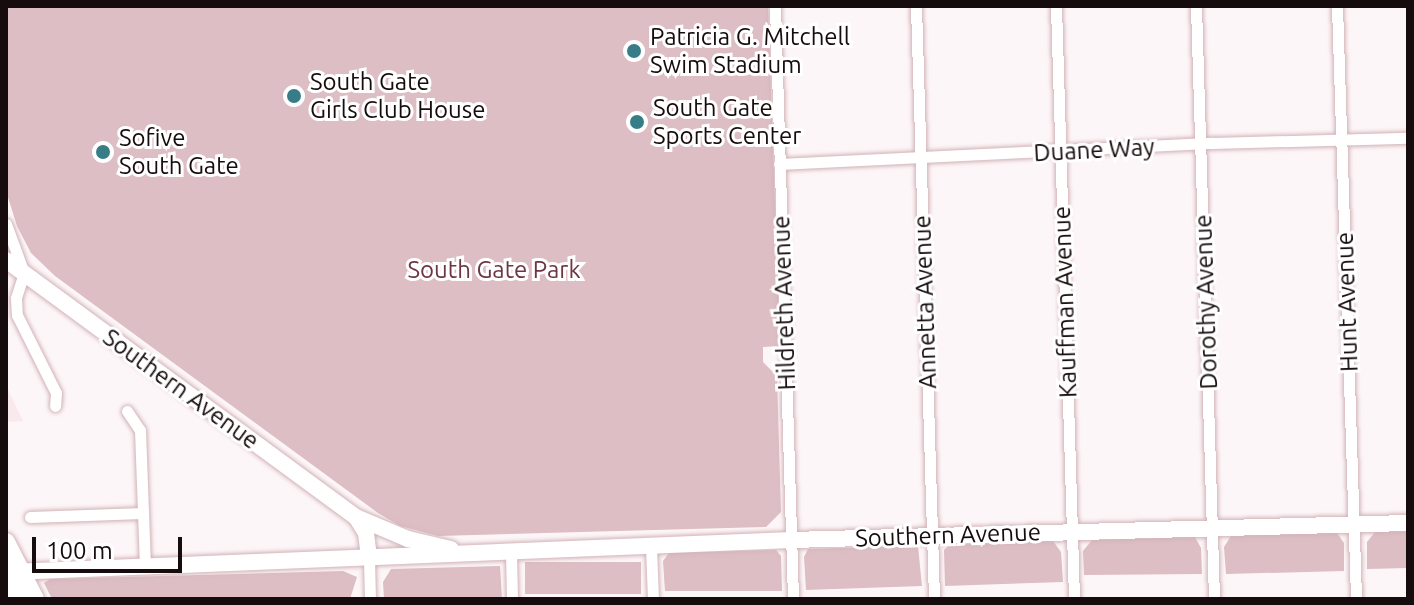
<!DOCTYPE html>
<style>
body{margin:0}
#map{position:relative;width:1414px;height:605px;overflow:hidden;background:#fdf6f8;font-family:Ubuntu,sans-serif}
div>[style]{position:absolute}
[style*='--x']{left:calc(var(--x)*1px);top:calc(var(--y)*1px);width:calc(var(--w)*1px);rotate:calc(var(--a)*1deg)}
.built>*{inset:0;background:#fae9ec}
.green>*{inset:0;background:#dcbec4;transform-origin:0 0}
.roads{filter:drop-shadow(0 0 2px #d1b2b7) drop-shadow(0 0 2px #d1b2b7)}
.street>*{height:11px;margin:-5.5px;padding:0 5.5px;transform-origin:5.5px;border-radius:5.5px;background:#fff}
.secondary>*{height:16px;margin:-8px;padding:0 8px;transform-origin:8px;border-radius:8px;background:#fff}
.primary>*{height:18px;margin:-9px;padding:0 9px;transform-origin:9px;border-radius:9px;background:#fff}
.dots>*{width:22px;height:22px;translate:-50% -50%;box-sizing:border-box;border:4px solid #fff;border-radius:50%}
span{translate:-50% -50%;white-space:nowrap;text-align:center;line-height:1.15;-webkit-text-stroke:6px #fff;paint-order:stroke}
.poi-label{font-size:24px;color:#160b0d}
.left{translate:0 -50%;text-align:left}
.street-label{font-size:24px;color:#160b0d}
.park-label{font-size:24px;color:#6c3643}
.frame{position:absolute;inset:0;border:8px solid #160b0d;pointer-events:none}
.scale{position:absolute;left:32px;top:537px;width:150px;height:36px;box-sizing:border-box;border:4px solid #160b0d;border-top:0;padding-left:10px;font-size:24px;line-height:28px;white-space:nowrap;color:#160b0d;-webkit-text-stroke:6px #fff;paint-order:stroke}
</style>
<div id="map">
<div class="built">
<div style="clip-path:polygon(6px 385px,13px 400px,23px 421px,6px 422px)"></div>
</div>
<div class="green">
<div style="clip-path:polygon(6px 6px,768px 6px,780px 346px,763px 347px,763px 362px,777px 376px,781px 512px,766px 527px,438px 536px,400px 526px,378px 513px,55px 276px,31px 253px,17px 226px,6px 191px)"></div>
<div style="clip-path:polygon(1408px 531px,1408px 568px,1367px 569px,1367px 542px,1375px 532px)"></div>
<div style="clip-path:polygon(1337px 533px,1344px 543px,1344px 571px,1226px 574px,1224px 547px,1231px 536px)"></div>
<div style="clip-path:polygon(1195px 537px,1201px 548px,1202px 574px,1084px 575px,1083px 551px,1092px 540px)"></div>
<div style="clip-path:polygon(1053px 541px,1061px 552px,1063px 582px,945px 586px,944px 550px,949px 545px)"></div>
<div style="clip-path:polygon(918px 546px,922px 586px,806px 590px,804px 557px,808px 549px)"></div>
<div style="clip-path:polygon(776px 550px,781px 556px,782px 591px,665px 591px,663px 561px,669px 553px)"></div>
<div style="left:641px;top:562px;width:32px;height:116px;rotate:90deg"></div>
<div style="clip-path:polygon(500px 566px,502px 599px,384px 599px,383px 582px,391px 569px)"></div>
<div style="clip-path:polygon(343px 571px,357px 577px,350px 599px,52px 599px,44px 583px,50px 579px)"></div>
</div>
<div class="roads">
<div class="street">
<div style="--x:775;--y:6;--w:593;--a:88.26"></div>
<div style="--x:916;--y:6;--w:593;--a:88.26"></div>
<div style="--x:1056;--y:6;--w:593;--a:88.26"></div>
<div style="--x:1196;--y:6;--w:593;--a:88.26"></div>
<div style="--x:1337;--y:6;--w:593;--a:88.16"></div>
<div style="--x:779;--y:164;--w:434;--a:-2.8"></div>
<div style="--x:1212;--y:143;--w:196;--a:-1.5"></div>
<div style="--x:6;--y:224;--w:52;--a:69.8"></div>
<div style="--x:24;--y:273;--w:26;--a:108"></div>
<div style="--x:16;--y:298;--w:17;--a:87"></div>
<div style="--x:17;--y:315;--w:87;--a:63.4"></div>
<div style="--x:56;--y:393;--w:13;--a:94"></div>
<div style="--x:127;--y:411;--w:23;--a:56"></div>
<div style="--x:140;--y:430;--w:137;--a:87.9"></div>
<div style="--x:30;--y:517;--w:113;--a:-2"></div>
<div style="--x:651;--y:547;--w:52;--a:87.8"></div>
<div style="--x:511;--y:552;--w:47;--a:88.8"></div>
<div style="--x:369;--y:559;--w:40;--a:88.6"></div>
</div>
<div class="secondary">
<div style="--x:6;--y:260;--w:434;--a:36.3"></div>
<div style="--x:356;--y:517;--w:56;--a:22.9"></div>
<div style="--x:408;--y:539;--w:44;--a:13.1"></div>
<div style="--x:356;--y:517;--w:19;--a:58"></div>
<div style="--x:366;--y:533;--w:26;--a:83"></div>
<div style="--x:11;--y:572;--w:781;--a:-2.35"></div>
<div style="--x:791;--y:540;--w:617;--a:-1.58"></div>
</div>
<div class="primary">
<div style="--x:6;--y:542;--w:64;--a:63"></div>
<div style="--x:6;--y:577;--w:25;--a:63"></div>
</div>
</div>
<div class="dots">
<div style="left:634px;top:51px;background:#367d88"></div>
<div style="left:294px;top:96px;background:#367d88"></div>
<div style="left:637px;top:122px;background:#367d88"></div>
<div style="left:103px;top:152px;background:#367d88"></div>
</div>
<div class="poi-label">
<span class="left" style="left:650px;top:51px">Patricia G. Mitchell<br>Swim Stadium</span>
<span class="left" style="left:310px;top:96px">South Gate<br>Girls Club House</span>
<span class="left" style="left:653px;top:122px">South Gate<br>Sports Center</span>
<span class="left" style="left:119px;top:152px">Sofive<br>South Gate</span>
</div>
<div class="street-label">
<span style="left:1094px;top:150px;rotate:-3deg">Duane Way</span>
<span style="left:925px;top:302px;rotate:-92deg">Annetta Avenue</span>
<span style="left:1065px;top:302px;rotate:-92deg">Kauffman Avenue</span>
<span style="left:1206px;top:302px;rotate:-92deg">Dorothy Avenue</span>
<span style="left:1347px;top:302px;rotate:-92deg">Hunt Avenue</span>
<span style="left:784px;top:303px;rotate:-92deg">Hildreth Avenue</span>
<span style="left:181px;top:389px;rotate:36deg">Southern Avenue</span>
<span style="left:948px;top:535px;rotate:-2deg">Southern Avenue</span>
</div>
<div class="park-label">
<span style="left:494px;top:270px">South Gate Park</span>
</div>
<div class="frame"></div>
<div class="scale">100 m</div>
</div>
